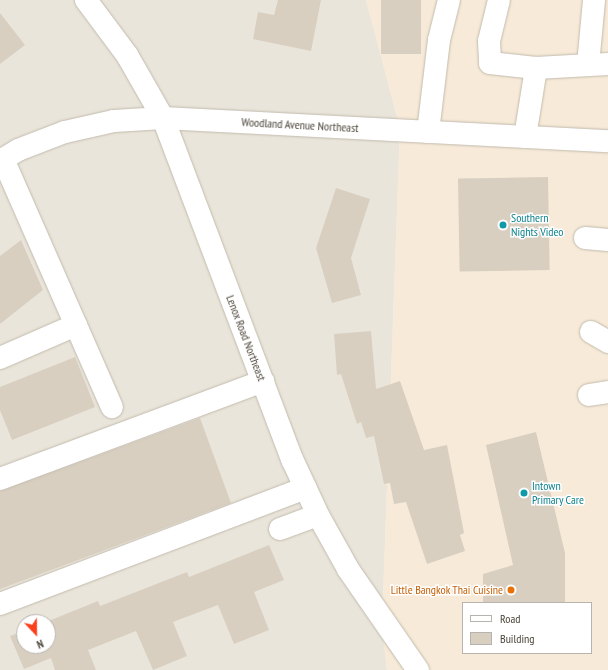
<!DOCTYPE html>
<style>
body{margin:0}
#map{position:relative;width:608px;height:670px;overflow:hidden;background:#f6f3ec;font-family:"PT Sans Narrow",sans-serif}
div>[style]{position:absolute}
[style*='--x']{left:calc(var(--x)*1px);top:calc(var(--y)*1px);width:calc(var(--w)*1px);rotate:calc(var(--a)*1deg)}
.residential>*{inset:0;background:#eae5da}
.commercial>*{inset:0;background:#f7ead8}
.building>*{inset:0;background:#d8cfc1;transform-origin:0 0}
.roads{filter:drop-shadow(0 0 1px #c2bbae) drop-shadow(0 0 1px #c2bbae)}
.minor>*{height:22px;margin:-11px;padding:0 11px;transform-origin:11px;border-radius:11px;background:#fff}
.dots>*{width:11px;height:11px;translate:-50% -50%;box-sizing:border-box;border:2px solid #fff;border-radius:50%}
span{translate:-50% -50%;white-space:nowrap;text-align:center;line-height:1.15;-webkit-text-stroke:3px #fff;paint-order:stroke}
.street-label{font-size:12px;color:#4b4439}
.culture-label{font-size:12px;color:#0d838f}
.left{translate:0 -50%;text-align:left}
.food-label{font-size:12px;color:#c56008}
.right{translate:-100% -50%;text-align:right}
.legend{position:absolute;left:462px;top:602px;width:130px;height:52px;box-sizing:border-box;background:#fff;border:1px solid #b7b4b0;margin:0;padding:5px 7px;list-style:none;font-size:12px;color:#4b4439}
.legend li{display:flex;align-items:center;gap:8px;height:20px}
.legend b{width:20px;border:1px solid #b7b4b0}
.north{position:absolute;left:16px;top:614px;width:40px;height:40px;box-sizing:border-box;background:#fff;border:1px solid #b7b4b0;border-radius:50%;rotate:158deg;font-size:11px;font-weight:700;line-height:16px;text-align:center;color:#4b4439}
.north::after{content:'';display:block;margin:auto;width:14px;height:18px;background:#fc3f1d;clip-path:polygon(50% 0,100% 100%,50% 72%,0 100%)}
</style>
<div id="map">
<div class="residential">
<div style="clip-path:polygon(evenodd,0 0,366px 0,400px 128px,382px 626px,387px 670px,0 670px,0 0,24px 622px,48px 622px,48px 646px,24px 646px,24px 622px)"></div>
</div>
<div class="commercial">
<div style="clip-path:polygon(evenodd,366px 0,608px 0,608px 670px,387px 670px,382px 627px,400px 128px,366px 0,463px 603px,591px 603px,591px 653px,463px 653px,463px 603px)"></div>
</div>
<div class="building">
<div style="clip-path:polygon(278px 0,321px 0,311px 51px,253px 39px,258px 12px,274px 15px)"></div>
<div style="left:381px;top:0;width:40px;height:54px"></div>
<div style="clip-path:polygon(0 13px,25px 45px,0 64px)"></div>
<div style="left:548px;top:177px;width:93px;height:90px;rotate:89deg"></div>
<div style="clip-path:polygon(336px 188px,370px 199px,351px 258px,361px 295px,332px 303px,316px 248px)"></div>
<div style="clip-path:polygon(21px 240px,43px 290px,0 324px,0 256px)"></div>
<div style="clip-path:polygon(371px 331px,376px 389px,400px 381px,424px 450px,447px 445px,464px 533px,460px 535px,465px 551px,427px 564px,406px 502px,394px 504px,390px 483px,384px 484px,374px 436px,366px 438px,361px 422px,357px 424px,341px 374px,337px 375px,334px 334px)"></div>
<div style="clip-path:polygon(75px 357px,95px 407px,12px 440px,0 410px,0 387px)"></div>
<div style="clip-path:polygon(200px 418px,231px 503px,0 589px,0 491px)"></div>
<div style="clip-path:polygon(536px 432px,565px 553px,565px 603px,483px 603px,483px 574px,513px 565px,486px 445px)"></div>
<div style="clip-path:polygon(269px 545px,284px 580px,254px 592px,269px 630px,234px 644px,218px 605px,173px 622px,187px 656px,153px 670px,136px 631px,88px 650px,96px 670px,55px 670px,51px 658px,24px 669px,10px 636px,24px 631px,24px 646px,48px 646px,48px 622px,46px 622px,98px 601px,100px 606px,187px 572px,189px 577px)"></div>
</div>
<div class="roads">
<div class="minor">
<div style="--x:86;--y:0;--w:69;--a:53.3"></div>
<div style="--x:127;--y:55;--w:73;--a:60.3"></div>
<div style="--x:163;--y:118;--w:365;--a:69.3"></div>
<div style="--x:292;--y:459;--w:62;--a:65.1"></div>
<div style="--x:318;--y:515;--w:62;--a:60.9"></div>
<div style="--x:348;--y:569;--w:123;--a:55.3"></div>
<div style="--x:499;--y:0;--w:42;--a:103.7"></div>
<div style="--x:489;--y:41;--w:22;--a:87"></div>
<div style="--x:490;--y:63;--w:46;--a:6.2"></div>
<div style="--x:536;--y:68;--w:72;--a:-3.2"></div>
<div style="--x:588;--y:65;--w:65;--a:-84.7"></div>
<div style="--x:428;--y:132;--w:93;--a:-83.2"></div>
<div style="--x:439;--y:40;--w:41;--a:-76"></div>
<div style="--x:525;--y:137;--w:70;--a:-80.9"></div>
<div style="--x:3;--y:159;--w:271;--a:66.3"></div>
<div style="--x:0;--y:161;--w:21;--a:-31"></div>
<div style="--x:18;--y:150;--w:50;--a:-21"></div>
<div style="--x:65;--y:132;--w:50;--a:-12.7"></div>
<div style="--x:114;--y:121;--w:49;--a:-3.5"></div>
<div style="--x:163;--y:118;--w:446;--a:3"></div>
<div style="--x:585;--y:238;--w:23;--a:5"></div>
<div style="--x:591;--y:332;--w:20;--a:30"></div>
<div style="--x:0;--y:358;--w:83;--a:-23.5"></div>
<div style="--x:589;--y:395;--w:19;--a:-9"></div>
<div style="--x:0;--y:479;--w:281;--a:-20.4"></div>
<div style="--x:280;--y:529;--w:40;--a:-20.2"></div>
<div style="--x:0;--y:604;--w:327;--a:-20.8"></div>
</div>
</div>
<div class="dots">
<div style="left:503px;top:225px;background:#0f9aa8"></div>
<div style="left:524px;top:493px;background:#0f9aa8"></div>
<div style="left:511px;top:590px;background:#e8710a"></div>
</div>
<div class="street-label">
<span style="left:300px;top:125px;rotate:3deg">Woodland Avenue Northeast</span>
<span style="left:246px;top:338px;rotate:69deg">Lenox Road Northeast</span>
</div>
<div class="culture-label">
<span class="left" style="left:511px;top:225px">Southern<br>Nights Video</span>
<span class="left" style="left:532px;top:493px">Intown<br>Primary Care</span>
</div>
<div class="food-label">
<span class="right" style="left:503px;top:590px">Little Bangkok Thai Cuisine</span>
</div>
<ul class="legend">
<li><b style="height:5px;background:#fff"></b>Road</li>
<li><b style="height:11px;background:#d8cfc1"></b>Building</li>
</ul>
<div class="north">N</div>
</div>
